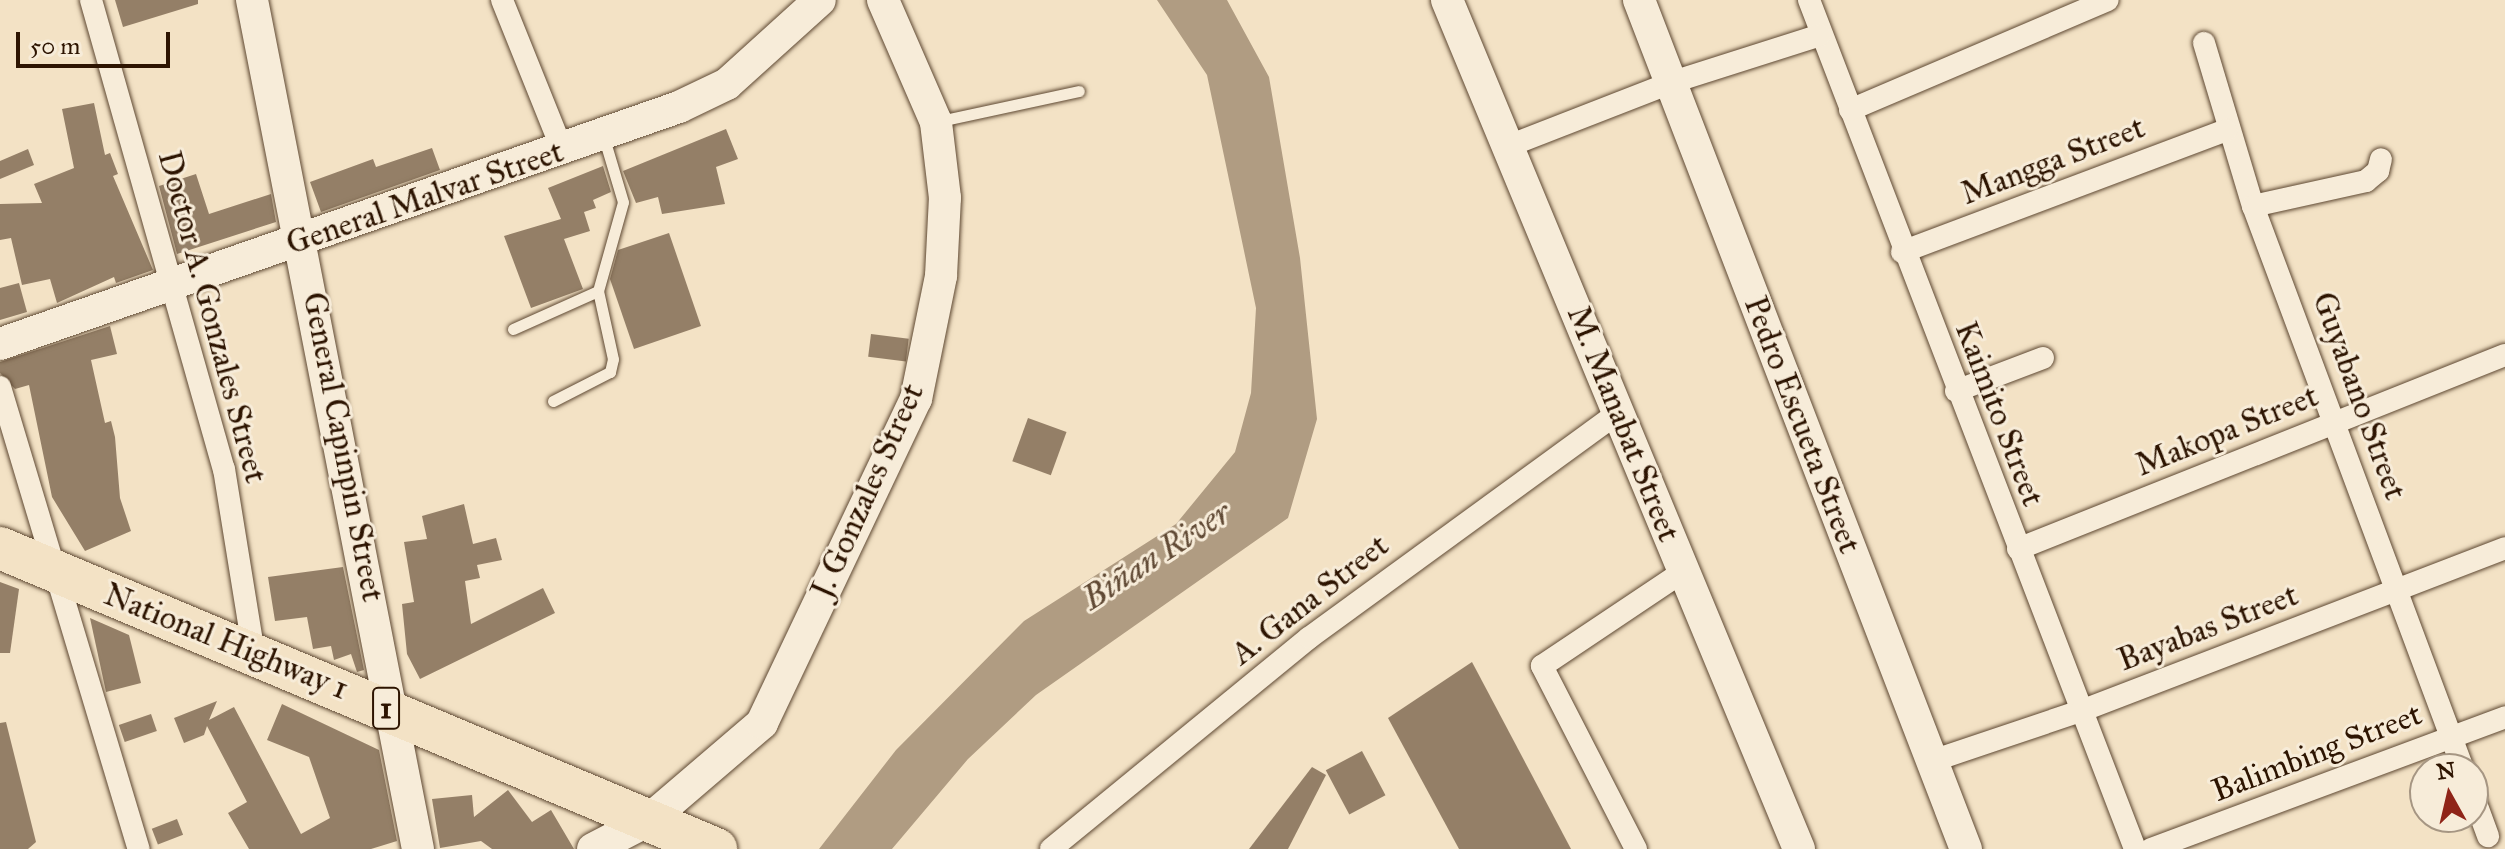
<!DOCTYPE html>
<meta charset="utf-8">
<style>
body{margin:0}
#map{position:relative;width:2505px;height:849px;overflow:hidden;background:#f3e2c5;font-family:"IM FELL Great Primer",serif}
div>[style]{position:absolute}
[style*='--x']{left:calc(var(--x)*1px);top:calc(var(--y)*1px);width:calc(var(--w)*1px);rotate:calc(var(--a)*1deg)}
.water>*{inset:0;background:#b09c82}
.building>*{inset:0;background:#947f67;transform-origin:0 0}
.roads{filter:drop-shadow(0 0 2px #5e4832) drop-shadow(0 0 2px #5e4832)}
.lane>*{height:11px;margin:-5.5px;padding:0 5.5px;transform-origin:5.5px;border-radius:5.5px;background:#f7ecd9}
.street>*{height:22px;margin:-11px;padding:0 11px;transform-origin:11px;border-radius:11px;background:#f7ecd9}
.secondary>*{height:32px;margin:-16px;padding:0 16px;transform-origin:16px;border-radius:16px;background:#f7ecd9}
.highway>*{height:42px;margin:-21px;padding:0 21px;transform-origin:21px;border-radius:21px;background:#f3e2c5}
span{translate:-50% -50%;white-space:nowrap;text-align:center;line-height:1.15;-webkit-text-stroke:6px #f7ecd9;paint-order:stroke}
.shield-label span{padding:2px 6px;background:#f7ecd9;border:2px solid;border-radius:6px;-webkit-text-stroke-width:0}
.shield-label{font-size:30px;color:#2d1401;font-weight:700}
.street-label{font-size:32px;color:#2d1401}
.water-label{font-size:34px;color:#614a35;font-style:italic}
.north{position:absolute;left:2409px;top:753px;width:80px;height:80px;box-sizing:border-box;background:#f7ecd9;border:2px solid #a69683;border-radius:50%;rotate:352deg;font-size:22px;font-weight:700;line-height:32px;text-align:center;color:#2d1401}
.north::after{content:'';display:block;margin:auto;width:28px;height:36px;background:#8f2418;clip-path:polygon(50% 0,100% 100%,50% 72%,0 100%)}
.scale{position:absolute;left:16px;top:32px;width:154px;height:36px;box-sizing:border-box;border:4px solid #2d1401;border-top:0;padding-left:10px;font-size:24px;line-height:28px;white-space:nowrap;color:#2d1401;-webkit-text-stroke:6px #f7ecd9;paint-order:stroke}
</style>
<div id="map">
<div class="water">
<div style="clip-path:polygon(1157px 0,1227px 0,1269px 77px,1300px 258px,1317px 419px,1288px 518px,1036px 695px,968px 759px,892px 849px,819px 849px,896px 750px,1024px 621px,1176px 524px,1235px 452px,1251px 393px,1256px 308px,1207px 75px)"></div>
</div>
<div class="building">
<div style="clip-path:polygon(115px 0,198px 0,198px 4px,123px 27px)"></div>
<div style="clip-path:polygon(94px 103px,105px 155px,110px 153px,118px 174px,113px 176px,153px 270px,116px 283px,114px 277px,57px 303px,50px 279px,22px 285px,11px 238px,0 240px,0 204px,42px 203px,34px 184px,74px 168px,62px 109px)"></div>
<div style="clip-path:polygon(726px 129px,738px 159px,716px 167px,725px 204px,662px 214px,658px 197px,636px 203px,623px 171px)"></div>
<div style="clip-path:polygon(432px 148px,440px 170px,321px 212px,310px 182px,373px 159px,376px 167px)"></div>
<div style="clip-path:polygon(28px 149px,34px 165px,0 179px,0 161px)"></div>
<div style="clip-path:polygon(603px 166px,611px 192px,593px 200px,596px 208px,584px 212px,590px 231px,564px 239px,583px 289px,531px 308px,504px 236px,561px 219px,548px 188px)"></div>
<div style="clip-path:polygon(196px 174px,209px 214px,271px 194px,276px 222px,177px 254px,159px 186px)"></div>
<div style="clip-path:polygon(669px 233px,701px 326px,634px 349px,610px 279px,618px 250px)"></div>
<div style="clip-path:polygon(19px 283px,27px 312px,0 320px,0 288px)"></div>
<div style="clip-path:polygon(110px 326px,117px 354px,91px 360px,105px 423px,111px 421px,115px 437px,120px 498px,131px 531px,85px 551px,52px 497px,29px 385px,15px 389px,0 373px,0 362px)"></div>
<div style="left:871px;top:334px;width:38px;height:23px;rotate:7deg"></div>
<div style="left:1028px;top:418px;width:41px;height:46px;rotate:20deg"></div>
<div style="clip-path:polygon(464px 504px,473px 544px,496px 538px,502px 560px,477px 565px,480px 578px,465px 581px,471px 624px,543px 588px,555px 613px,420px 679px,407px 654px,402px 604px,414px 602px,404px 542px,427px 539px,422px 516px)"></div>
<div style="clip-path:polygon(343px 567px,364px 670px,357px 672px,351px 654px,334px 660px,331px 646px,313px 649px,307px 617px,275px 621px,268px 577px)"></div>
<div style="clip-path:polygon(0 582px,19px 589px,10px 653px,0 653px)"></div>
<div style="clip-path:polygon(90px 618px,129px 635px,141px 683px,106px 692px)"></div>
<div style="clip-path:polygon(1472px 662px,1571px 849px,1459px 849px,1388px 718px)"></div>
<div style="clip-path:polygon(217px 701px,209px 720px,234px 707px,301px 834px,330px 818px,309px 757px,267px 740px,282px 704px,379px 750px,397px 841px,371px 849px,249px 849px,228px 813px,247px 802px,207px 726px,204px 735px,184px 743px,174px 718px)"></div>
<div style="left:151px;top:714px;width:18px;height:34px;rotate:71deg"></div>
<div style="clip-path:polygon(6px 722px,36px 842px,28px 849px,0 849px,0 723px)"></div>
<div style="left:1362px;top:751px;width:50px;height:41px;rotate:62deg"></div>
<div style="clip-path:polygon(1312px 767px,1326px 775px,1288px 849px,1249px 849px)"></div>
<div style="clip-path:polygon(508px 790px,532px 822px,551px 810px,574px 849px,492px 849px,481px 841px,440px 848px,432px 799px,472px 795px,474px 817px)"></div>
<div style="left:177px;top:819px;width:17px;height:27px;rotate:69deg"></div>
</div>
<div class="roads">
<div class="lane">
<div style="--x:940;--y:121;--w:142;--a:-12.2"></div>
<div style="--x:513;--y:329;--w:93;--a:-24.1"></div>
<div style="--x:553;--y:401;--w:64;--a:-27"></div>
<div style="--x:610;--y:372;--w:13;--a:-77"></div>
<div style="--x:613;--y:359;--w:70;--a:-102.4"></div>
<div style="--x:598;--y:291;--w:92;--a:-74.3"></div>
<div style="--x:623;--y:202;--w:70;--a:-106.6"></div>
</div>
<div class="street">
<div style="--x:91;--y:0;--w:487;--a:74.2"></div>
<div style="--x:224;--y:469;--w:187;--a:80.8"></div>
<div style="--x:502;--y:0;--w:161;--a:68.1"></div>
<div style="--x:1809;--y:0;--w:909;--a:68.99"></div>
<div style="--x:2204;--y:43;--w:170;--a:73.3"></div>
<div style="--x:2253;--y:206;--w:601;--a:69.54"></div>
<div style="--x:1850;--y:110;--w:280;--a:-23.1"></div>
<div style="--x:1511;--y:145;--w:171;--a:-21.3"></div>
<div style="--x:1670;--y:83;--w:157;--a:-17.7"></div>
<div style="--x:2253;--y:206;--w:116;--a:-12.5"></div>
<div style="--x:2366;--y:181;--w:16;--a:-40"></div>
<div style="--x:2378;--y:171;--w:12;--a:-76"></div>
<div style="--x:1902;--y:252;--w:346;--a:-20.6"></div>
<div style="--x:0;--y:387;--w:482;--a:73.3"></div>
<div style="--x:1956;--y:391;--w:93;--a:-20.8"></div>
<div style="--x:2018;--y:549;--w:524;--a:-21.72"></div>
<div style="--x:1932;--y:761;--w:157;--a:-18.6"></div>
<div style="--x:2081;--y:711;--w:454;--a:-21"></div>
<div style="--x:2473;--y:795;--w:44;--a:69.9"></div>
<div style="--x:1051;--y:849;--w:333;--a:-39.3"></div>
<div style="--x:1309;--y:638;--w:381;--a:-36.1"></div>
<div style="--x:1636;--y:849;--w:206;--a:-117.2"></div>
<div style="--x:1542;--y:666;--w:171;--a:-33.8"></div>
<div style="--x:2151;--y:849;--w:378;--a:-20.4"></div>
</div>
<div class="secondary">
<div style="--x:252;--y:0;--w:865;--a:78.94"></div>
<div style="--x:1447;--y:0;--w:919;--a:67.48"></div>
<div style="--x:1639;--y:0;--w:910;--a:68.94"></div>
<div style="--x:0;--y:344;--w:719;--a:-19.24"></div>
<div style="--x:679;--y:107;--w:53;--a:-25.6"></div>
<div style="--x:727;--y:84;--w:125;--a:-42.1"></div>
<div style="--x:593;--y:849;--w:63;--a:-27.4"></div>
<div style="--x:649;--y:820;--w:149;--a:-40.6"></div>
<div style="--x:762;--y:723;--w:359;--a:-64.6"></div>
<div style="--x:916;--y:399;--w:126;--a:-78.5"></div>
<div style="--x:941;--y:276;--w:78;--a:-87.1"></div>
<div style="--x:945;--y:198;--w:77;--a:-96.8"></div>
<div style="--x:936;--y:122;--w:133;--a:-113.5"></div>
</div>
<div class="highway">
<div style="--x:0;--y:548;--w:777;--a:22.8"></div>
</div>
</div>
<div class="shield-label">
<span style="left:386px;top:708px">1</span>
</div>
<div class="street-label">
<span style="left:2053px;top:161px;rotate:-21deg">Mangga Street</span>
<span style="left:425px;top:198px;rotate:-19deg">General Malvar Street</span>
<span style="left:212px;top:317px;rotate:75deg">Doctor A. Gonzales Street</span>
<span style="left:2359px;top:396px;rotate:70deg">Guyabano Street</span>
<span style="left:1999px;top:414px;rotate:69deg">Kaimito Street</span>
<span style="left:1623px;top:424px;rotate:68deg">M. Manabat Street</span>
<span style="left:1802px;top:425px;rotate:69deg">Pedro Escueta Street</span>
<span style="left:2227px;top:431px;rotate:-22deg">Makopa Street</span>
<span style="left:343px;top:447px;rotate:79deg">General Capinpin Street</span>
<span style="left:868px;top:491px;rotate:-66deg">J. Gonzales Street</span>
<span style="left:1310px;top:600px;rotate:-38deg">A. Gana Street</span>
<span style="left:2208px;top:628px;rotate:-21deg">Bayabas Street</span>
<span style="left:226px;top:642px;rotate:22deg">National Highway 1</span>
<span style="left:2317px;top:753px;rotate:-21deg">Balimbing Street</span>
</div>
<div class="water-label">
<span style="left:1156px;top:555px;rotate:-33deg">Biñan River</span>
</div>
<div class="north">N</div>
<div class="scale">50 m</div>
</div>
